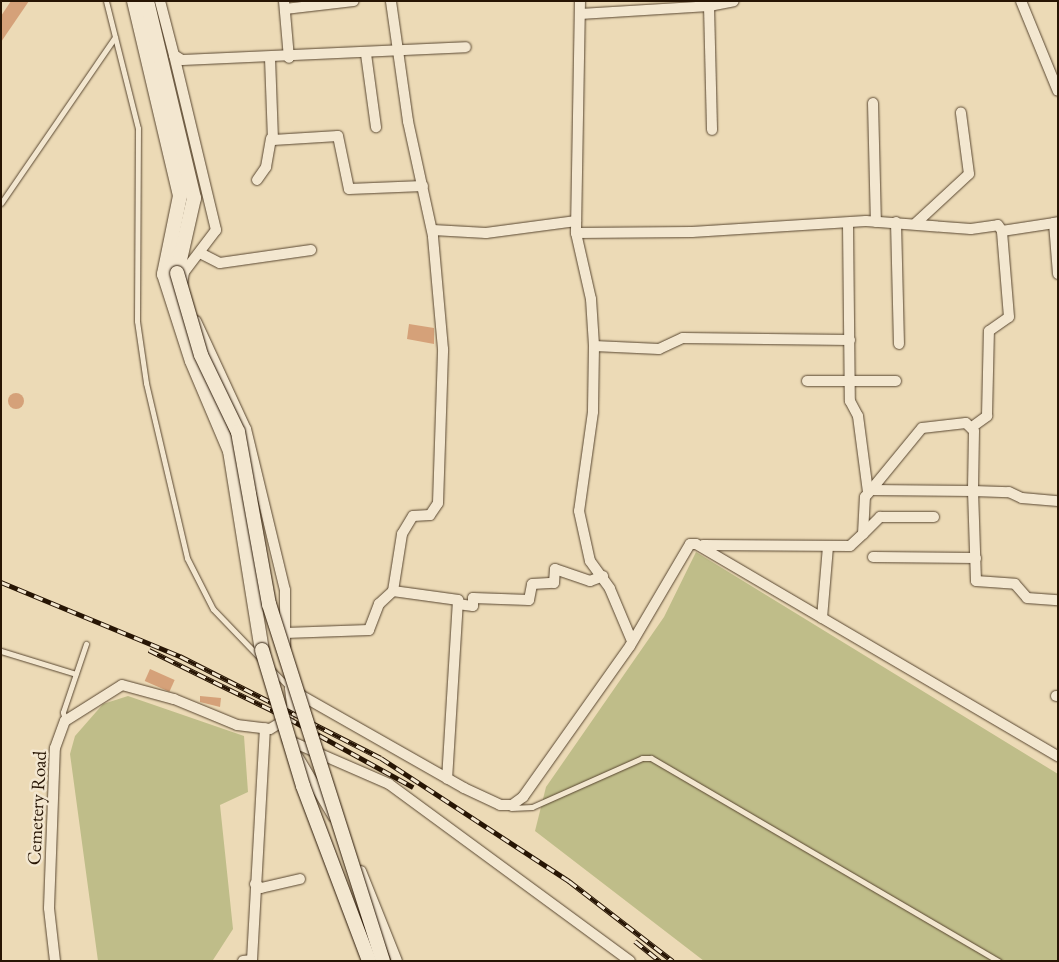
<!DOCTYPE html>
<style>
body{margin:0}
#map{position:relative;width:1059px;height:962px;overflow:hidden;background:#ecdab6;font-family:"EB Garamond",serif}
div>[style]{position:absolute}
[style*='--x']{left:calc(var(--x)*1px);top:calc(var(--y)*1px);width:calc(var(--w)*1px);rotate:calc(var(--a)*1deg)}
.green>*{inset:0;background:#bfbd89}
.building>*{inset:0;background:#d5a179;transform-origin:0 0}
.round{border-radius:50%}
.roads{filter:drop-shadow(0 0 1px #584630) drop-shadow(0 0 1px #584630)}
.lane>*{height:5px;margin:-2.5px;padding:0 2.5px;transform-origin:2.5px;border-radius:2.5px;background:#f3e7d0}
.street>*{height:10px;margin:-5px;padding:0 5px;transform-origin:5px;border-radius:5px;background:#f3e7d0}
.secondary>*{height:14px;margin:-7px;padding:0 7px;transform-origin:7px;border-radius:7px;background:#f3e7d0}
.rail>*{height:5px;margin-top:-2.5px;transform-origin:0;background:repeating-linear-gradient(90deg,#f3e7d0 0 9px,#271504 0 18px);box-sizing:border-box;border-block:1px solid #271504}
.bridges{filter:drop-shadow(0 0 1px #271504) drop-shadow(0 0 1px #271504)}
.secondary-bridge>*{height:14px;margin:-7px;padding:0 7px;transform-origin:7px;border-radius:7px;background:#f3e7d0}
span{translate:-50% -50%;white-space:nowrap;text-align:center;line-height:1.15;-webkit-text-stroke:5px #f3e7d0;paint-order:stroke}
.street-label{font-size:19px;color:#271504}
.frame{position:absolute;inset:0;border:2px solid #271504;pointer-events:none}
</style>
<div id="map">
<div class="green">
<div style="clip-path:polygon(696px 552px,1058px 774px,1058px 961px,704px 961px,535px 831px,546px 787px,664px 617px)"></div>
<div style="clip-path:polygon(128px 696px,244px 736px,248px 792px,220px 805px,233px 929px,213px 960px,98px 961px,70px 754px,75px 736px,103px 704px)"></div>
</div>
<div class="building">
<div style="clip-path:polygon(11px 1px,29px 1px,1px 42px,1px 16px)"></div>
<div style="clip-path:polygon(409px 324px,434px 328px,434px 344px,407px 339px)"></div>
<div class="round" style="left:8px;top:393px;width:16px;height:16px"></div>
<div style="left:150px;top:669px;width:27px;height:13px;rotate:24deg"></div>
<div style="clip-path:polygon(200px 696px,221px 698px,220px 707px,200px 702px)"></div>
</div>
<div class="roads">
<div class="lane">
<div style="--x:106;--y:1;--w:131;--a:75.9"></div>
<div style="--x:138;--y:128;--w:193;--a:90.3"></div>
<div style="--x:137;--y:321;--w:63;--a:81.7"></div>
<div style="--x:146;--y:383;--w:180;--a:76.8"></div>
<div style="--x:187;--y:558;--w:57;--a:63"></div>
<div style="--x:213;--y:609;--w:68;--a:46.2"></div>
<div style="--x:1;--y:203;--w:201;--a:-55.5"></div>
<div style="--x:1;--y:651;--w:78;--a:17"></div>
<div style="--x:273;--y:671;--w:24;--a:45"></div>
<div style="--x:65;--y:721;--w:9;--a:-103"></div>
<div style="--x:63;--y:712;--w:72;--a:-71.3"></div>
<div style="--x:511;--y:808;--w:21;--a:-3"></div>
<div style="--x:532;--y:807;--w:120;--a:-24"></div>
<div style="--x:642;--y:758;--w:9;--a:0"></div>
<div style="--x:651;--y:758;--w:403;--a:30.3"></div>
</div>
<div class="street">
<div style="--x:160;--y:1;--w:56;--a:75.5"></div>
<div style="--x:174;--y:55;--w:9;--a:32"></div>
<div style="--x:182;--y:60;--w:284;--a:-2.6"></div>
<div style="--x:284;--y:1;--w:57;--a:85"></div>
<div style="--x:580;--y:1;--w:232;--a:91"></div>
<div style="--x:576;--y:233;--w:68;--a:77.2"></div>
<div style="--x:591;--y:299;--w:47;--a:86.3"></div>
<div style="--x:594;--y:346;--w:66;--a:90.9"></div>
<div style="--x:593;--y:412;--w:100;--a:98"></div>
<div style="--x:579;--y:511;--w:51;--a:77.6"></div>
<div style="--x:590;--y:561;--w:34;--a:54"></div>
<div style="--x:610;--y:589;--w:56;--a:67.1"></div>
<div style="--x:1021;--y:1;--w:97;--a:67.7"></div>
<div style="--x:709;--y:6;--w:25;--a:-11"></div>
<div style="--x:285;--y:9;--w:69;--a:-6.6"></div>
<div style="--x:580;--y:14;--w:129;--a:-3.5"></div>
<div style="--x:709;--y:6;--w:124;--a:88.6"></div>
<div style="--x:366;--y:54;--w:74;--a:82.2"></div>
<div style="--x:174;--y:55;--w:180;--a:76.5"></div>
<div style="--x:216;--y:230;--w:53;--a:127.3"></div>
<div style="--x:184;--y:272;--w:12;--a:99"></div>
<div style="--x:270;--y:58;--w:82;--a:87.9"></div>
<div style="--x:273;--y:140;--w:65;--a:-3.5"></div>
<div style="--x:338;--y:136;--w:54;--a:78.3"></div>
<div style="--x:349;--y:189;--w:74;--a:-2.3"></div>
<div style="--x:873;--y:103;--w:119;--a:88.6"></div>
<div style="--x:257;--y:180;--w:16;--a:-55"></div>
<div style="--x:266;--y:167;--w:29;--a:-80"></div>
<div style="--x:896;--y:222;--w:122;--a:88.6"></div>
<div style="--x:1058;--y:222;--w:4;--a:166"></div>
<div style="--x:1054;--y:223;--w:51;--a:85.5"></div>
<div style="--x:916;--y:223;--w:72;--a:-42.8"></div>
<div style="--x:969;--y:174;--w:62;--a:-97.5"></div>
<div style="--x:848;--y:224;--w:177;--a:89.4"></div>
<div style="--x:850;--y:401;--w:17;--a:62"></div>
<div style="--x:858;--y:416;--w:77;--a:82.5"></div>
<div style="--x:433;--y:230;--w:53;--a:3.2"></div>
<div style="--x:486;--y:233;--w:91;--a:-7.6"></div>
<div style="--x:576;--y:233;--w:116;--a:-0.5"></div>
<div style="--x:692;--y:232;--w:174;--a:-3.6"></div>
<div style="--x:866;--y:221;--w:105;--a:4.4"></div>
<div style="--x:971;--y:229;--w:27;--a:-8"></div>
<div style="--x:998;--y:225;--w:7;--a:56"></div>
<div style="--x:200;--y:253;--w:22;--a:27"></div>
<div style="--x:220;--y:263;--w:92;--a:-8.1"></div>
<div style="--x:196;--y:321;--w:119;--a:65.2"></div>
<div style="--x:246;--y:429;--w:166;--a:76.4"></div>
<div style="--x:285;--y:590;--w:56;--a:90"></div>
<div style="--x:594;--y:346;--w:65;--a:2.6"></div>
<div style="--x:659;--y:349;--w:26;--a:-25"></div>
<div style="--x:683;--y:338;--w:167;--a:0.7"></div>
<div style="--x:807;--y:381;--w:89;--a:0"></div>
<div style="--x:972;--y:427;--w:19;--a:-36"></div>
<div style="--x:987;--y:416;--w:85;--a:-88.7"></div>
<div style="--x:989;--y:331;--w:24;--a:-35"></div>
<div style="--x:1009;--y:317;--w:86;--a:-94.7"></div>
<div style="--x:1002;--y:231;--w:53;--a:-8.7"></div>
<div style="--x:871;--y:490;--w:80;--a:-50.6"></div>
<div style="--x:922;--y:428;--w:44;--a:-6.5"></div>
<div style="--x:966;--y:423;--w:11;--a:45"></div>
<div style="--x:974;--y:431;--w:60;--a:91"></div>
<div style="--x:973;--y:491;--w:36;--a:2"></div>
<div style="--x:1009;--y:492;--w:14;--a:25"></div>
<div style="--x:1022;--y:498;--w:36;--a:5"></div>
<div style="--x:864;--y:533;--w:23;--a:-45"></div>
<div style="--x:880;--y:517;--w:54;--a:0"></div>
<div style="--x:703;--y:545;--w:147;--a:0.4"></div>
<div style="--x:850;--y:546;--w:18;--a:-43"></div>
<div style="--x:863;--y:534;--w:37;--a:-87"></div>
<div style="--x:865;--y:497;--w:9;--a:-49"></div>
<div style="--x:871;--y:490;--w:102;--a:0.6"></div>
<div style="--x:973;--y:491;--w:90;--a:88.1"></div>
<div style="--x:976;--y:581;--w:39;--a:4"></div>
<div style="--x:1015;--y:584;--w:18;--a:49"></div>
<div style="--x:1027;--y:598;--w:31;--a:4"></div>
<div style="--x:873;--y:557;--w:103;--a:0.6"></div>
<div style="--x:393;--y:591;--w:66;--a:7.9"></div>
<div style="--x:458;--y:600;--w:179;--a:93.5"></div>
<div style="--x:458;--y:604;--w:15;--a:8"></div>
<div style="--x:473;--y:606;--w:8;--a:-90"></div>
<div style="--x:473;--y:598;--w:56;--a:2"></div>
<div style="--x:529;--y:600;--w:16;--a:-79"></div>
<div style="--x:532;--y:584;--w:22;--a:-3"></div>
<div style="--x:554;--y:583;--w:14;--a:-86"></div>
<div style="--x:555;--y:569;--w:37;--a:19"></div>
<div style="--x:590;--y:581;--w:14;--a:-21"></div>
<div style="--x:822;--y:618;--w:72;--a:-85.2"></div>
<div style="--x:285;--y:633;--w:84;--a:-2"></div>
<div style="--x:369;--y:630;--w:28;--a:-69"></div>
<div style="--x:379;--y:604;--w:19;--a:-43"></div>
<div style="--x:393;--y:591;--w:58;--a:-81"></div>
<div style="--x:402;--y:534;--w:21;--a:-59"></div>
<div style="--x:413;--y:516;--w:17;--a:-3"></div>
<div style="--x:430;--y:515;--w:14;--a:-56"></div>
<div style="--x:438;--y:503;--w:154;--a:-88.1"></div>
<div style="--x:443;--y:349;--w:113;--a:-95.1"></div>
<div style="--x:433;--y:236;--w:118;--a:-102.3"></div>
<div style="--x:408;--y:121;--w:121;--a:-98.1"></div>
<div style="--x:297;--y:693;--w:192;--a:29.6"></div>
<div style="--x:464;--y:788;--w:40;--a:25"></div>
<div style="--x:500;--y:805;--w:12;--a:0"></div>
<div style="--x:512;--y:805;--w:14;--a:-36"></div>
<div style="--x:523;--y:797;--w:185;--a:-54.7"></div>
<div style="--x:630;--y:646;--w:118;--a:-59.5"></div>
<div style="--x:690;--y:544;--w:6;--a:0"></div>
<div style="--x:696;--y:544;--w:420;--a:30.4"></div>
<div style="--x:1056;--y:696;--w:2;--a:0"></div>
<div style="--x:288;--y:740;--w:110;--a:23.5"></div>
<div style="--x:389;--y:784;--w:299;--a:36.3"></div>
<div style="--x:298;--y:757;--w:69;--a:59.3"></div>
<div style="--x:361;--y:871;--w:97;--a:68.2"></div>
<div style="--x:255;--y:884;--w:7;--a:34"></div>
<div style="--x:261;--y:888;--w:40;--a:-13"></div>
<div style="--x:55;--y:961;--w:53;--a:-96.5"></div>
<div style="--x:49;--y:908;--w:160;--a:-87.9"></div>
<div style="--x:55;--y:748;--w:29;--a:-70"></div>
<div style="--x:65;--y:721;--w:67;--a:-32.3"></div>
<div style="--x:122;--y:685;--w:54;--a:15.1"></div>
<div style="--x:174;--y:699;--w:68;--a:22.4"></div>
<div style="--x:237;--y:725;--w:33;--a:7"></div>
<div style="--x:270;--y:729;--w:21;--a:-31"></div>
<div style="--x:288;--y:718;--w:14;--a:-73"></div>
<div style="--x:292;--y:705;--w:17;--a:-97"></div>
<div style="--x:243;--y:961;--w:9;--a:-6"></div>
<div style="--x:252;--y:960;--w:232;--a:-86.8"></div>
</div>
<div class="secondary">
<div style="--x:134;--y:1;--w:200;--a:76.7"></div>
<div style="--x:180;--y:196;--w:80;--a:101.6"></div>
<div style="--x:164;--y:274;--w:91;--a:72.2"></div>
<div style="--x:192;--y:361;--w:98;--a:67.1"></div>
<div style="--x:230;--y:451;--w:202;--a:80.9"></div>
<div style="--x:147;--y:1;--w:203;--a:76.6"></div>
<div style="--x:194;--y:198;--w:77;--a:102.8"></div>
</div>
</div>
<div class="rail">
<div style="--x:1;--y:582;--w:194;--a:22.5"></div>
<div style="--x:180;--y:656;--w:225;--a:26.9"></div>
<div style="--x:381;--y:758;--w:225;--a:33.2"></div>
<div style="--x:569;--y:881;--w:131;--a:37.6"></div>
<div style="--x:149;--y:650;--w:155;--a:26.1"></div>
<div style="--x:288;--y:718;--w:143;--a:28.9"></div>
<div style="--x:635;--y:941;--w:32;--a:39"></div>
</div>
<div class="bridges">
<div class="secondary-bridge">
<div style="--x:177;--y:273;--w:85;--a:73.7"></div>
<div style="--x:201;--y:355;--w:85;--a:64.3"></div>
<div style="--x:238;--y:432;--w:175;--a:79.8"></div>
<div style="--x:269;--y:604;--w:375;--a:72.3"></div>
<div style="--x:262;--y:650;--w:142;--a:73.2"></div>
<div style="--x:303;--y:786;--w:187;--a:69.3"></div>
</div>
</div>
<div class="street-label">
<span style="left:37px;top:808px;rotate:-87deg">Cemetery Road</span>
</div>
<div class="frame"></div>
</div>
